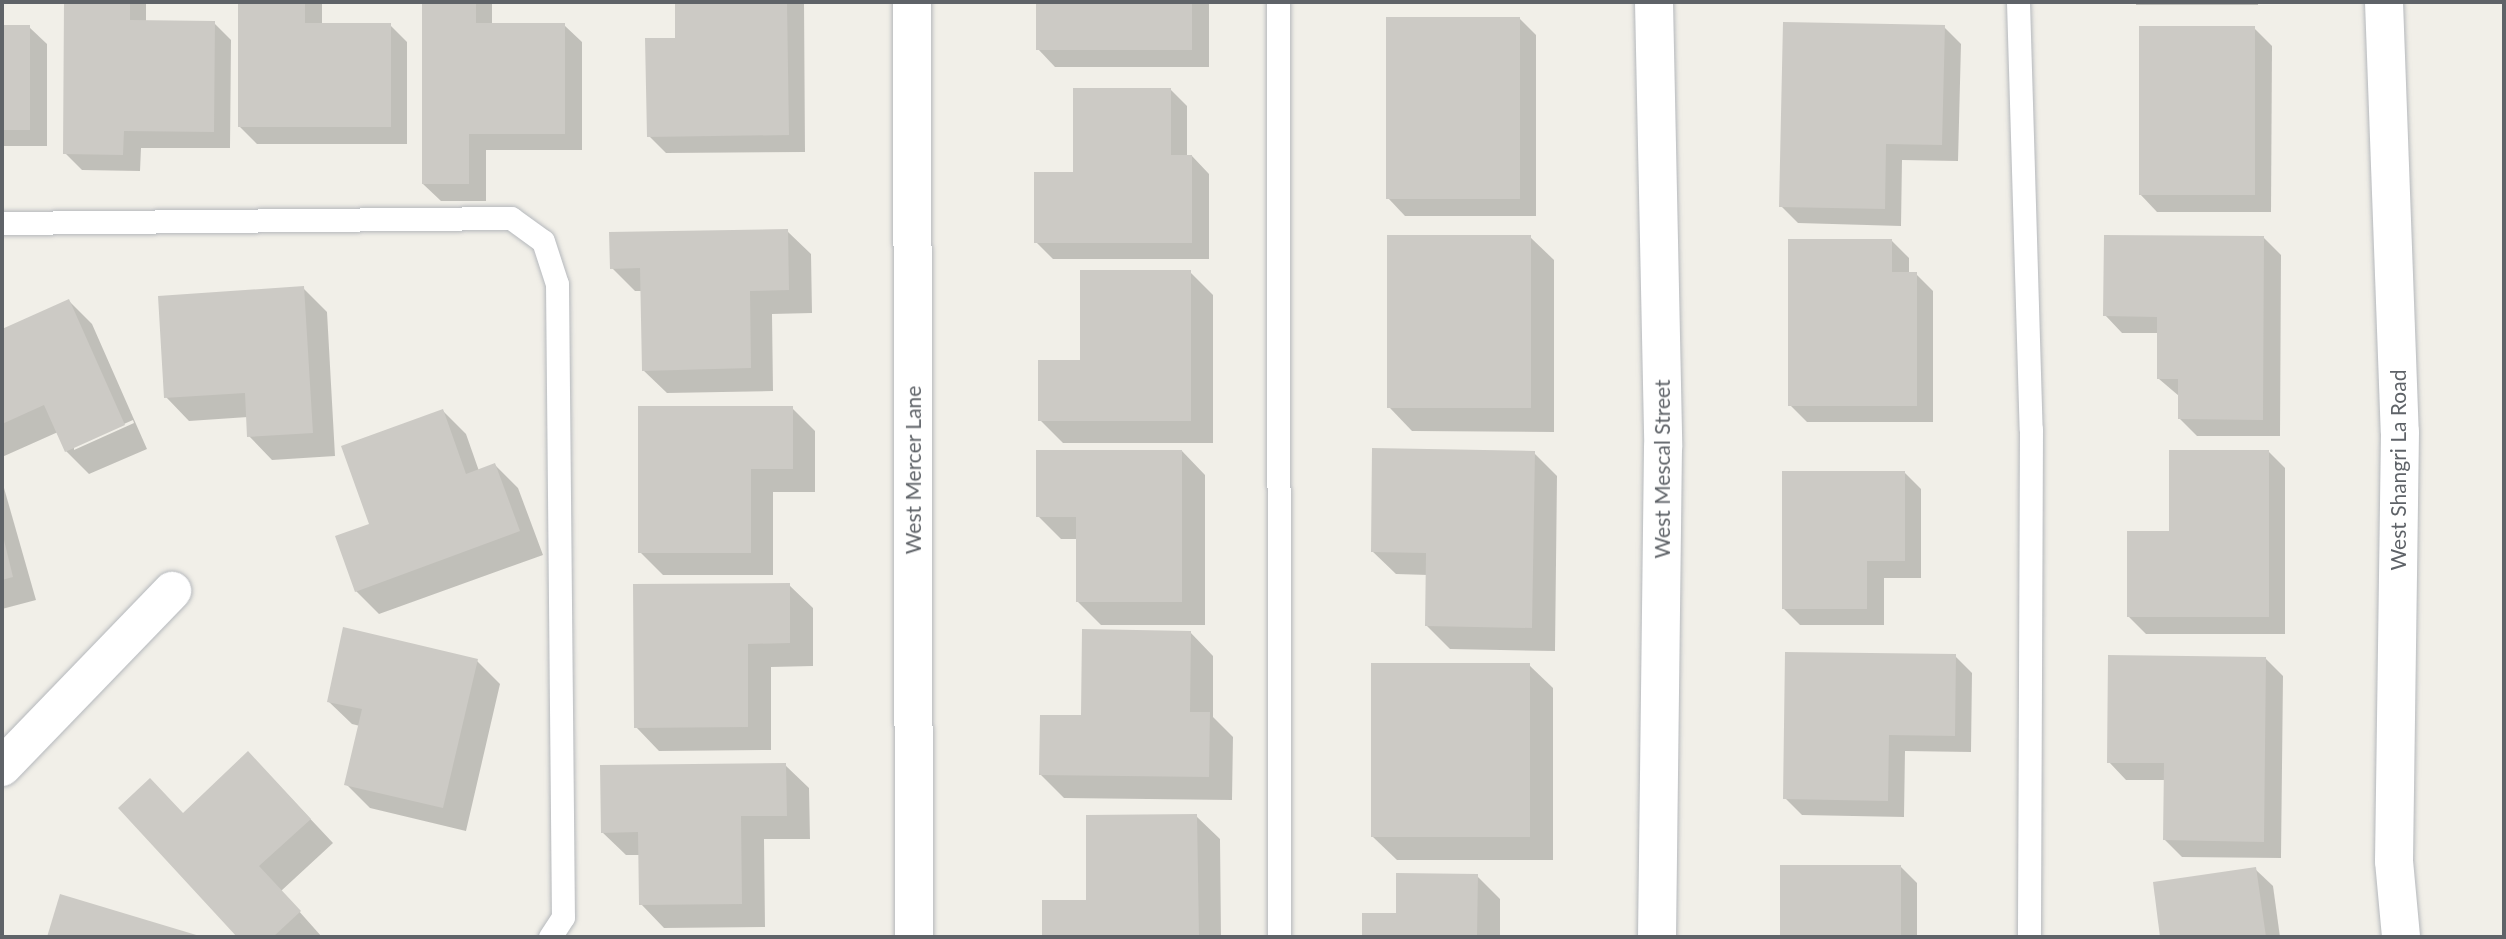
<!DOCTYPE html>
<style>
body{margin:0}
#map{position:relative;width:2506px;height:939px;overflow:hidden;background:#f1efe8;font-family:Lato,sans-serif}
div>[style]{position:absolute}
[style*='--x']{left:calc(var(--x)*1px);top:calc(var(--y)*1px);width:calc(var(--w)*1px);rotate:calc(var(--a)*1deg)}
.shadow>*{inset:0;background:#0003;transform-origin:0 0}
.building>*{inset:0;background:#cccac5;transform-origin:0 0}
.roads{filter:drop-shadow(0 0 2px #b5b8bc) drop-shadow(0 0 2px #b5b8bc)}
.lane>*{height:23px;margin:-11.5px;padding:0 11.5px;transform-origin:11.5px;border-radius:11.5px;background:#fff}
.street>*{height:38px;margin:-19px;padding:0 19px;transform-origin:19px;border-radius:19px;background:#fff}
span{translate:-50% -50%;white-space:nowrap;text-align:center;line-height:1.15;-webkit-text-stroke:7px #fff;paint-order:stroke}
.street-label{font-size:21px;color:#5f6368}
.frame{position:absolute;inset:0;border:4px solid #5f6368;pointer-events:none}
</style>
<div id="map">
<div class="shadow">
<div style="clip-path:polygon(66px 2px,146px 2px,146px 22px,214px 23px,231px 40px,230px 148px,141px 148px,140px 171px,82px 170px,65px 153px)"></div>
<div style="clip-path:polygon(240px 2px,322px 2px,322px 25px,390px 25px,407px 42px,407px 144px,257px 144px,240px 127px)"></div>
<div style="clip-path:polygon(423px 2px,492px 2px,492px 25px,564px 25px,582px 42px,582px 150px,486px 150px,486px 201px,441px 201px,423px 184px)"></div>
<div style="clip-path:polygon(676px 2px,804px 2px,805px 152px,666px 153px,649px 136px,677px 40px)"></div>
<div style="clip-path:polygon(1038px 2px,1209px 2px,1209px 67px,1055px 67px,1038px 49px)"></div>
<div style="left:2136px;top:2px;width:122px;height:3px"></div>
<div style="clip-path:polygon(1519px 18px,1536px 35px,1536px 216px,1405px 216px,1388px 198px)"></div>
<div style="clip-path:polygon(2px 27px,29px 27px,47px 44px,47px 146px,2px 146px)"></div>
<div style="clip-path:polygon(1944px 27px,1961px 44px,1958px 161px,1902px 160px,1901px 226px,1798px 223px,1781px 206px)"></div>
<div style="clip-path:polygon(2254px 28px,2272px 46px,2271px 212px,2157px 212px,2140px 194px)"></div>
<div style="clip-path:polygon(1170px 89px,1187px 106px,1187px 156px,1192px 156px,1209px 174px,1209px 259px,1053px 259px,1036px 242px,1075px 174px)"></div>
<div style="clip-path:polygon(787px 231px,811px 254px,812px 313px,772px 314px,773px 391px,667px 393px,643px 370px,642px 291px,635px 291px,612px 268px)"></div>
<div style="clip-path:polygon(1530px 237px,1554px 260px,1554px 432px,1412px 431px,1389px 407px)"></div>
<div style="clip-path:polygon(2264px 238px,2281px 255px,2280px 436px,2197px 436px,2179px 418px,2179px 396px,2159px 379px,2159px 333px,2122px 333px,2105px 315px)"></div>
<div style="clip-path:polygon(1892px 241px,1909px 258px,1909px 274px,1916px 274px,1933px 291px,1933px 422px,1807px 422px,1790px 405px)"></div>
<div style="clip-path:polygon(1190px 272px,1213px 295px,1213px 443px,1063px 443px,1040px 420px,1081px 362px)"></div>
<div style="clip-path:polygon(303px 288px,327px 312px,335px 456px,272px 460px,249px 436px,248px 417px,189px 421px,166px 397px)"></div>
<div style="clip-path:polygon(evenodd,69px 301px,92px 324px,147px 449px,89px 474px,66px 451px,58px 432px,2px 457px,2px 331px,69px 301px,133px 420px,134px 423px,74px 450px,74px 446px,133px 420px)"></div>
<div style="clip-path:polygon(792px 408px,815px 431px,815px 492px,773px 492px,773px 575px,663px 575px,640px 552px)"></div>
<div style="clip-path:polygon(443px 411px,466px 434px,479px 471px,495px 465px,518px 488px,543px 555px,379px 614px,356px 591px,372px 525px)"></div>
<div style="clip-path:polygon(1182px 451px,1205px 475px,1205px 625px,1101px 625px,1078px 602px,1078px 539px,1061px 539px,1038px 516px)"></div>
<div style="clip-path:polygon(2268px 451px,2285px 468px,2285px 634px,2146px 634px,2129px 617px,2171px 533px)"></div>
<div style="clip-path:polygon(1534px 453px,1557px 476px,1555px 651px,1450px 649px,1426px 625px,1428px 575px,1396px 574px,1372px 551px)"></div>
<div style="clip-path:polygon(1904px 472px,1921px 489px,1921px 578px,1884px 578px,1884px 625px,1800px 625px,1783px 608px)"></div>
<div style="clip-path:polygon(2px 481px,36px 600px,2px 609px)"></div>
<div style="clip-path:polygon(789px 585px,813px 608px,813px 666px,771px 667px,771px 750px,659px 751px,636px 727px)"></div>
<div style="clip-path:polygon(1190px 632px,1213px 656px,1213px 717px,1233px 737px,1232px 800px,1064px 798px,1040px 774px,1082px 717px)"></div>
<div style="clip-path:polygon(1955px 656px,1972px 673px,1971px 752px,1905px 751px,1904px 817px,1802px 815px,1785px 798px)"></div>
<div style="clip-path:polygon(2266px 659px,2283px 676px,2281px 858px,2182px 857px,2165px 840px,2165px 780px,2126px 780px,2109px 762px)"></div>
<div style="clip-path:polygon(477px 661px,500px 684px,466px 831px,370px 808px,346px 784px,360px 726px,352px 724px,328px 701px)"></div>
<div style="clip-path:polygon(1529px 665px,1553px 688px,1553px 860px,1397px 860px,1373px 837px)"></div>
<div style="clip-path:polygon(785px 765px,809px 788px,810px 839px,764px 839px,765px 927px,664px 928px,641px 904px,640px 855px,626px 855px,602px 832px)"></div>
<div style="clip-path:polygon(271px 777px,333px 843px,281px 891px,322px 937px,240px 937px,120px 808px,184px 815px)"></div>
<div style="clip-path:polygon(1196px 816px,1220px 839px,1221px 937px,1044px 937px,1044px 902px,1088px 901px)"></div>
<div style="clip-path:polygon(1781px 866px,1900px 866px,1917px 883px,1917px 937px,1781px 937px)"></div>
<div style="clip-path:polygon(2255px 869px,2273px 886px,2280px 937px,2162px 937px,2155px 883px)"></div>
<div style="clip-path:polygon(1477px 876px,1500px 899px,1500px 937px,1364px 937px,1364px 915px,1397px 915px)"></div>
<div style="clip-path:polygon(61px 896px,199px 937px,49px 937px)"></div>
</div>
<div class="building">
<div style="clip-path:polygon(64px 2px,130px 2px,130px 20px,215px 21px,214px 132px,124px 131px,123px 155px,63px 154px)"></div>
<div style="clip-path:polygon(238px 2px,305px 2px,305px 23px,391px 23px,391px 127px,238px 127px)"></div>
<div style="clip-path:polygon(422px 2px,476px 2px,476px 23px,565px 23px,565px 134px,469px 134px,469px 184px,422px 184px)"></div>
<div style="clip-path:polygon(675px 2px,787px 2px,789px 135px,647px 137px,645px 38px,675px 38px)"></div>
<div style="left:1036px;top:2px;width:156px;height:48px"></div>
<div style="left:1386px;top:17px;width:134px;height:182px"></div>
<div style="clip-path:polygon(1783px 22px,1945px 25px,1942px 145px,1886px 144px,1885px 209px,1779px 207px)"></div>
<div style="left:2px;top:25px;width:28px;height:105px"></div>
<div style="left:2139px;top:26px;width:116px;height:169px"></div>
<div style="clip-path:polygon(1073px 88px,1171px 88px,1171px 155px,1192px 155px,1192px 243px,1034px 243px,1034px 172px,1073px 172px)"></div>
<div style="clip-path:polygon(788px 229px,789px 290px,750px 291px,751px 368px,642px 371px,640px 268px,610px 269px,609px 232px)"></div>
<div style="left:1387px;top:235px;width:144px;height:173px"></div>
<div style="clip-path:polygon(2104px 235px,2264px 236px,2263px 420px,2178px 419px,2178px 379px,2157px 379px,2157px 317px,2103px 316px)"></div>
<div style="clip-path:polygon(1788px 239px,1892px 239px,1892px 272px,1917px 272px,1917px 406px,1788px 406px)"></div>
<div style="clip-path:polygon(1080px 270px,1191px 270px,1191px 421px,1038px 421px,1038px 360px,1080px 360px)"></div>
<div style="clip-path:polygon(304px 286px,313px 433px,247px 437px,245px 393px,164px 398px,158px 296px)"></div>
<div style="clip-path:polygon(69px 299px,125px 425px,65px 452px,44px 405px,2px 424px,2px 329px)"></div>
<div style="clip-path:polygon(638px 406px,793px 406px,793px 469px,751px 469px,751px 553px,638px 553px)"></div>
<div style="clip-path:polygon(443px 409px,466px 474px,495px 463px,520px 531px,355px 592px,335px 536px,369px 524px,341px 446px)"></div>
<div style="clip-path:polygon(1372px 448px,1535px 451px,1532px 628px,1425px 626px,1426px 553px,1371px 552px)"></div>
<div style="clip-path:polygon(1036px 450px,1182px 450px,1182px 602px,1076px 602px,1076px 517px,1036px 517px)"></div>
<div style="clip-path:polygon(2169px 450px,2269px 450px,2269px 617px,2127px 617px,2127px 531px,2169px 531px)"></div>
<div style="clip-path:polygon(1782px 471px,1905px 471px,1905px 561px,1867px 561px,1867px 609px,1782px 609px)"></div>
<div style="clip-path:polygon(3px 536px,13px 577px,2px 580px,2px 537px)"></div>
<div style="clip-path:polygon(790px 583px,790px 643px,748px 644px,748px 727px,634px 728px,633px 584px)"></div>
<div style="clip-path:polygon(343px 627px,478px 659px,443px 808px,344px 785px,362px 709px,327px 702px)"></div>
<div style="clip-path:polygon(1082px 629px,1191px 631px,1190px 712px,1210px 712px,1209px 777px,1039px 775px,1040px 715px,1081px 715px)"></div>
<div style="clip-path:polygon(1785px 652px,1956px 654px,1955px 736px,1889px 735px,1888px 801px,1783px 799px)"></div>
<div style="clip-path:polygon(2108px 655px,2266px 657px,2264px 842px,2163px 840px,2164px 763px,2107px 763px)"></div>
<div style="left:1371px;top:663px;width:159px;height:174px"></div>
<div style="clip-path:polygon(248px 751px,311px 819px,259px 866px,301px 911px,273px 937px,237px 937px,118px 808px,150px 778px,183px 813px)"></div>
<div style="clip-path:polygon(786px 763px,787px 816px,741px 816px,742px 904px,639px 905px,638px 832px,601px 833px,600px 765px)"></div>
<div style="clip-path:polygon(1197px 814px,1199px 937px,1042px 937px,1042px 900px,1086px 900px,1086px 815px)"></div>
<div style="left:1780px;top:865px;width:121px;height:72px"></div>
<div style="clip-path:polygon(2256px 867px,2266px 937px,2160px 937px,2153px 882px)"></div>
<div style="clip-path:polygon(1396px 873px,1478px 874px,1477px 937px,1362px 937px,1362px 913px,1396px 913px)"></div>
<div style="clip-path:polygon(60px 894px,203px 937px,47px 937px)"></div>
</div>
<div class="roads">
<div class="lane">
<div style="--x:1278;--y:2;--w:935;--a:89.94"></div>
<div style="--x:2018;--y:2;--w:427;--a:88.3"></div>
<div style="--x:2031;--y:429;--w:508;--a:90.23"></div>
<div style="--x:2;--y:223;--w:509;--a:-0.56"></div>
<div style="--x:511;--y:218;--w:39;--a:36"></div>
<div style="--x:543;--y:241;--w:45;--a:72"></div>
<div style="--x:557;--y:284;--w:633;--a:89.46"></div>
<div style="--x:563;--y:917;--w:24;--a:123"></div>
</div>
<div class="street">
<div style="--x:912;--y:2;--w:935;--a:89.88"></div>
<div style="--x:1654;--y:2;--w:445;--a:88.8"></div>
<div style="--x:1663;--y:447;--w:490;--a:90.7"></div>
<div style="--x:2384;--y:2;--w:430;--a:87.9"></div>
<div style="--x:2400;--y:432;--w:429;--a:90.8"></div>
<div style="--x:2394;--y:861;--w:76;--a:84.7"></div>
<div style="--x:2;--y:767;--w:245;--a:-46"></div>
</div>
</div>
<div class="street-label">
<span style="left:1662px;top:469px;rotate:-90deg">West Mescal Street</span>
<span style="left:913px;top:470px;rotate:-90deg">West Mercer Lane</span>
<span style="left:2398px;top:470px;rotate:-90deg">West Shangri La Road</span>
</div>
<div class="frame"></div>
</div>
